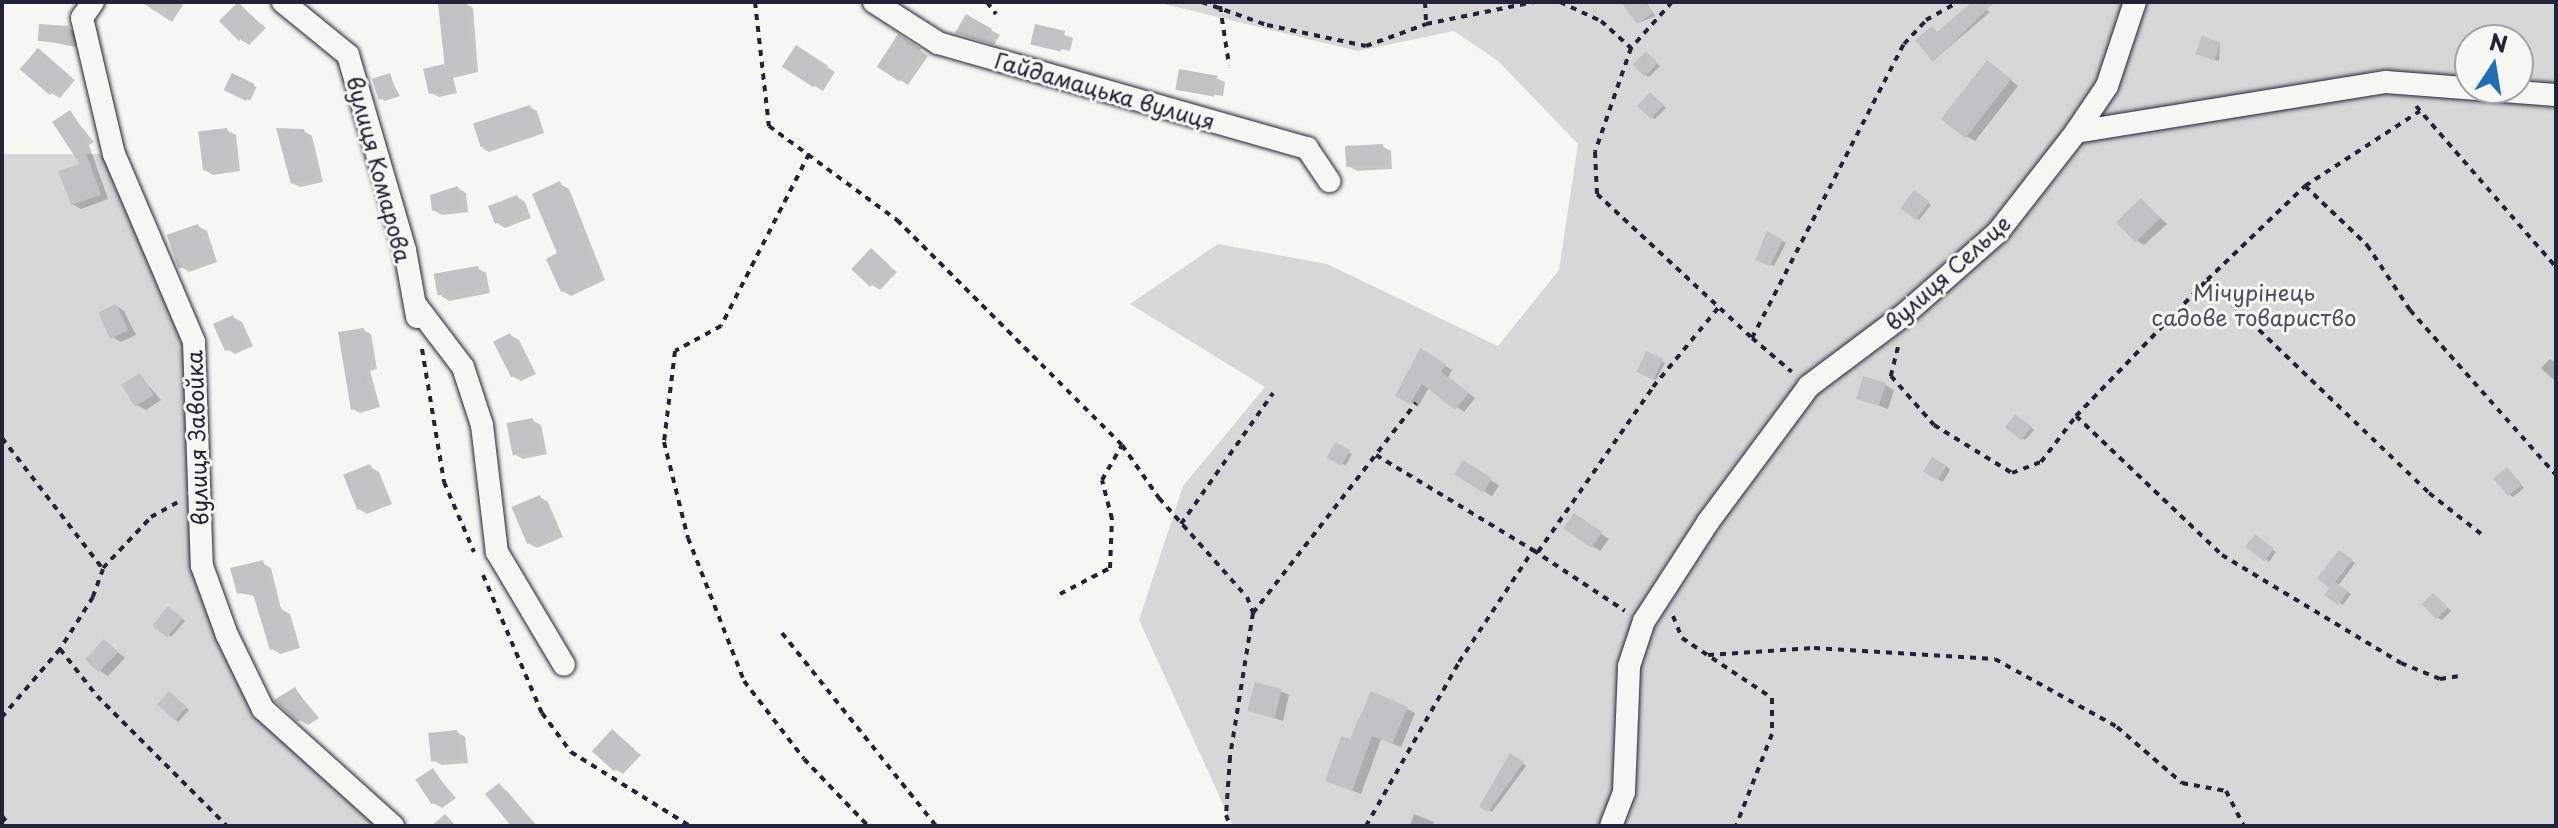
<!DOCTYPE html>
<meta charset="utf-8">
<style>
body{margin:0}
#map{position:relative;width:2558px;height:828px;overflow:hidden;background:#f6f6f2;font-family:"Playpen Sans",sans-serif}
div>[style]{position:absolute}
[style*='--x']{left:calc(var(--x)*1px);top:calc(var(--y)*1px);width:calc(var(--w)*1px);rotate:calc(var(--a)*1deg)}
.green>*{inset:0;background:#d7d7d7}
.shadow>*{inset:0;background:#0003;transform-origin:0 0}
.building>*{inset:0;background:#c2c2c4;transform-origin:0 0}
.path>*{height:4px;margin-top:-2px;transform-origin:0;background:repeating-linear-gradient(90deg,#22223b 0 6px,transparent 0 12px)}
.roads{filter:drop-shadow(0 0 2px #22223b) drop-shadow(0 0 2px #22223b)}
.minor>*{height:22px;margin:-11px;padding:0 11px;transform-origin:11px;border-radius:11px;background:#f6f6f2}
span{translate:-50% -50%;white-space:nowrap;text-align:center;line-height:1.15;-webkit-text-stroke:6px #f6f6f2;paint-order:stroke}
.street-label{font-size:22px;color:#22223b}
.park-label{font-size:22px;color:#4f4f62}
.frame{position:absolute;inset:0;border:4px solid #22223b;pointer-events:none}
.north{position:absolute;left:2454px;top:24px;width:80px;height:80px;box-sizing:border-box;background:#f6f6f2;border:2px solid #a1a1a9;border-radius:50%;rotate:12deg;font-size:22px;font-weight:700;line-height:32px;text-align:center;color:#22223b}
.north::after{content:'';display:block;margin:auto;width:28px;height:36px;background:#1f6fb2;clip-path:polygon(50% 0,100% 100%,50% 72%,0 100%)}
</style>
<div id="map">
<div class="green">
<div style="clip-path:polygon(evenodd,1156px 2px,2556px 2px,2556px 826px,1233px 826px,1139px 620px,1183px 486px,1265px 387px,1130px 304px,1218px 244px,1327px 264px,1498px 346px,1559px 270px,1578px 144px,1498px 61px,1454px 31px,1358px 51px,1156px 2px,2470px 40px,2518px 40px,2518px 88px,2470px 88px,2470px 40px)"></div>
<div style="clip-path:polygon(2px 154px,114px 154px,194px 342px,202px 566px,263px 709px,393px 826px,2px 826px)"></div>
</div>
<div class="shadow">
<div style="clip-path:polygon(141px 2px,179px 2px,183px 5px,172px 22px)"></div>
<div style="clip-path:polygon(1634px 2px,1646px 2px,1655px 16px,1638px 23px)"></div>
<div style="clip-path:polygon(1975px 2px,1990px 12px,1934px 60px,1932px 28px,1939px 33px)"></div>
<div style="clip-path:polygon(465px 3px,473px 8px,478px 72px,453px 78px,457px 93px,439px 97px,431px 93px,447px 68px)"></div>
<div style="clip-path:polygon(238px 4px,266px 28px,249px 45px,241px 40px)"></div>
<div style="clip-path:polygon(967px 17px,1000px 35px,994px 45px,958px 33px)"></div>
<div style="clip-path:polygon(1037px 26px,1073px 38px,1070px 51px,1032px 43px)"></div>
<div style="clip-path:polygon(68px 28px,77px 33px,76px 47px,40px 40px)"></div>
<div style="clip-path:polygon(907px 41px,928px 56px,908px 85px,900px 80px)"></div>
<div style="clip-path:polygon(2220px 45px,2219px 61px,2201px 55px)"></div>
<div style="clip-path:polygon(38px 50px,75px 80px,60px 98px,51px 93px)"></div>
<div style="clip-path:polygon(805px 53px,835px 72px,823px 91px,785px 67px)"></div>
<div style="clip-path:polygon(1647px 53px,1660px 66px,1649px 77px,1645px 75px)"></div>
<div style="clip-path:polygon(1996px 68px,2018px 86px,1975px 141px,1966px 136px)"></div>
<div style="clip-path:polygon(389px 75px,400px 96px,385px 101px,381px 99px)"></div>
<div style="left:233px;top:76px;width:26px;height:15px;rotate:25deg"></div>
<div style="clip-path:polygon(1216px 78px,1225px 82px,1223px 96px,1178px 89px)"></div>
<div style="clip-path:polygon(1654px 97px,1666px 108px,1655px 119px,1651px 117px)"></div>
<div style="clip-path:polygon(530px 107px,537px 111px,544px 133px,489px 152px,482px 148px)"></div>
<div style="clip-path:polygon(70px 113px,94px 142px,89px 145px,108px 199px,81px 209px,72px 204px,83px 165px)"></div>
<div style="clip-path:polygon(227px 130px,236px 135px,240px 171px,213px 175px,204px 170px)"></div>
<div style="clip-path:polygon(304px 131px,312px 136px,323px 182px,300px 187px,292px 183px)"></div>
<div style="clip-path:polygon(1382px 146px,1391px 151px,1392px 169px,1357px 171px,1348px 166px)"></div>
<div style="clip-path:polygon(560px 184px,569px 189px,605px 280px,571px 296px,562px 291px)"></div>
<div style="clip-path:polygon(458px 188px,466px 193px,468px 212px,442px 215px,433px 210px)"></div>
<div style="clip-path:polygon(1918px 194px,1931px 205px,1919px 220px,1902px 207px)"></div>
<div style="clip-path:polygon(517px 197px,525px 202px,531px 218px,505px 228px,497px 223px)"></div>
<div style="clip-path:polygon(2141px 200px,2167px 224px,2144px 245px,2136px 240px)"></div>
<div style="clip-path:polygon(198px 226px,207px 231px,217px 262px,189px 272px,181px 267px)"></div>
<div style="clip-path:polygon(1768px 234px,1786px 243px,1774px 266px,1761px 261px)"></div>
<div style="clip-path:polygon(871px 251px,897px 272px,880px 290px,872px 285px)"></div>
<div style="clip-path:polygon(477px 268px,486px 273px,490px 293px,449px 301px,441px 296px)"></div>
<div style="clip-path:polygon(116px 306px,124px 311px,136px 335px,121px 342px,113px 337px)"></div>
<div style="clip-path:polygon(233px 317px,242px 322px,253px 346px,235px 354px,227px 349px)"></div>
<div style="clip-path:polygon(363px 330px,371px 334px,377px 369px,370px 371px,380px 407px,360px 413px,353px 409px)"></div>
<div style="clip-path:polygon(510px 335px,519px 340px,536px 374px,521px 381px,512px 376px)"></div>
<div style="clip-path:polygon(1421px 351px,1452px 370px,1448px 377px,1475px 398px,1464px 412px,1429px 387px,1418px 407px,1398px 395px)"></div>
<div style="left:1647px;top:354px;width:20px;height:19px;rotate:27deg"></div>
<div style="clip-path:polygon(2550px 359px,2556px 363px,2556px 382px,2541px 368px)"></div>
<div style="clip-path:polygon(140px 376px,161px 400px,146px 410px,137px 405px)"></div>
<div style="clip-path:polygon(1885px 385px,1894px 390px,1888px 409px,1859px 398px)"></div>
<div style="clip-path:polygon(2019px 418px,2034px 430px,2025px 440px,2022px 438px)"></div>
<div style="clip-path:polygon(532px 420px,541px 425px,547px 454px,523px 459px,514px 454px)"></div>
<div style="left:1335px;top:445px;width:19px;height:13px;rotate:28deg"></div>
<div style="left:1933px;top:459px;width:20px;height:15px;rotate:30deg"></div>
<div style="left:1463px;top:462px;width:43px;height:13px;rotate:33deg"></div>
<div style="clip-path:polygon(370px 467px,379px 472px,392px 504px,367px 514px,359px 509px)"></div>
<div style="clip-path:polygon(2510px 472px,2524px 488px,2513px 497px,2510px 495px)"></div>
<div style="clip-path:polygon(540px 497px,548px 502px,563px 537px,537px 548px,528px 543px)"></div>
<div style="clip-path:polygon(1583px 520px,1609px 539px,1600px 551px,1592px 546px)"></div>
<div style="clip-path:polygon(2259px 539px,2276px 552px,2269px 562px,2248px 546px)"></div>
<div style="clip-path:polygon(2340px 552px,2355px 563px,2338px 586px,2351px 594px,2343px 605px,2327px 595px)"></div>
<div style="clip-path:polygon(262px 563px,271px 568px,281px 609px,290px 614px,300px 648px,280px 654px,272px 649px,255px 596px,239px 593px)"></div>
<div style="clip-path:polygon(2437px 597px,2451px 611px,2442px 620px,2438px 618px)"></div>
<div style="clip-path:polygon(172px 610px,185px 621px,171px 637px,155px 625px)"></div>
<div style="clip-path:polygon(105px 642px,125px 658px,108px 676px,100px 671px)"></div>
<div style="clip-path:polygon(295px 689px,319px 718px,308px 725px,299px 720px)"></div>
<div style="clip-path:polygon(1281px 691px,1289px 695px,1283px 721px,1250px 710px)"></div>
<div style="clip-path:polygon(173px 696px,189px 710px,178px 722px,175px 719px)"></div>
<div style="clip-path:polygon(1407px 709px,1415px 713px,1401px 747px,1381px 739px,1361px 794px,1327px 780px,1351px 742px)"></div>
<div style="clip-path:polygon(457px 732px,465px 737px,468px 763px,442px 765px,433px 760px)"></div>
<div style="clip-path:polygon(613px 732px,641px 755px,623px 774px,615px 769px)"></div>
<div style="clip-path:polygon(1511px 756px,1526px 766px,1492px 812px,1482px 806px)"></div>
<div style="clip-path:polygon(433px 771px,456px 798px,442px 808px,433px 803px)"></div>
<div style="clip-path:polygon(499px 786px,507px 791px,537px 826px,514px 826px)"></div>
<div style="clip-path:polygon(445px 814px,456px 826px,431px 826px)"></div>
<div style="clip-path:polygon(1414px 814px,1434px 822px,1433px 826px,1410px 826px)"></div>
</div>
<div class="building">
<div style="left:238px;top:2px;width:28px;height:27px;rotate:45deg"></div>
<div style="clip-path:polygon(465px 2px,471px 68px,446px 74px,450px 89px,429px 94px,423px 69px,444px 64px,445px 68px,438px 4px)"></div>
<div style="clip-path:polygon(1621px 2px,1645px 2px,1653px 13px,1637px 24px)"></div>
<div style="clip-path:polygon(1972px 2px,1995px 2px,1933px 62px,1915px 40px,1932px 26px,1937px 32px)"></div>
<div style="clip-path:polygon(966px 14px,992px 29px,985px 42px,955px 33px)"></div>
<div style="left:39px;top:24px;width:30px;height:17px;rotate:4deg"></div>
<div style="left:1035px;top:24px;width:31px;height:21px;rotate:13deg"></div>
<div style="left:898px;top:34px;width:27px;height:39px;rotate:33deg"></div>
<div style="left:2202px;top:36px;width:20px;height:19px;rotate:20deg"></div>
<div style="left:796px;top:45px;width:38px;height:26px;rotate:33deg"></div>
<div style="left:38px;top:48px;width:40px;height:28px;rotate:41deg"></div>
<div style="left:1646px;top:51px;width:17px;height:19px;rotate:45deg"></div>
<div style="left:1987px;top:60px;width:31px;height:75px;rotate:38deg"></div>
<div style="left:1179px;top:69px;width:39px;height:21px;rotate:10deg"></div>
<div style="left:232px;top:73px;width:25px;height:19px;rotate:26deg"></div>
<div style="left:390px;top:73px;width:22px;height:19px;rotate:72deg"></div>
<div style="left:1650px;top:92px;width:19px;height:19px;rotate:43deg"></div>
<div style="left:530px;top:105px;width:25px;height:60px;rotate:72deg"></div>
<div style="clip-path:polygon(70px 110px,87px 136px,81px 140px,101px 195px,71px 205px,58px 171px,80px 164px,52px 122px)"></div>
<div style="left:227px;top:128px;width:39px;height:29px;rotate:83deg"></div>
<div style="clip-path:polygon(276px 128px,304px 129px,316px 178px,291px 184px)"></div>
<div style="left:1383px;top:144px;width:21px;height:38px;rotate:87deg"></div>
<div style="clip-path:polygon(560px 181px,597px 276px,561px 292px,546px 259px,557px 253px,532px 194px)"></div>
<div style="clip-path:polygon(458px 186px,460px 208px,432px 211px,430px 195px)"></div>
<div style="left:1914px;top:190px;width:19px;height:23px;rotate:36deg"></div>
<div style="left:517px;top:195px;width:19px;height:31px;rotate:69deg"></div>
<div style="left:2141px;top:198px;width:28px;height:35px;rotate:46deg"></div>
<div style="left:198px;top:224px;width:36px;height:33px;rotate:71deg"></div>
<div style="clip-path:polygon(1767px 231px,1783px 240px,1770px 266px,1755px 260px)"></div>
<div style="left:871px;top:248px;width:26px;height:29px;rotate:43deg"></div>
<div style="left:478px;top:266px;width:22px;height:45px;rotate:80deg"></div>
<div style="left:116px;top:304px;width:29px;height:20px;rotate:65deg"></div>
<div style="left:233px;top:315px;width:30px;height:22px;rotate:66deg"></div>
<div style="clip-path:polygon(364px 328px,371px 366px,364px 367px,374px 404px,351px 410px,338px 332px)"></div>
<div style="left:510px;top:333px;width:40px;height:19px;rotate:63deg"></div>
<div style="clip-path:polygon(1420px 348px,1446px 364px,1441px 372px,1469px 393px,1455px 410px,1422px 384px,1410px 404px,1395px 396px)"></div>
<div style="left:1646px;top:351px;width:19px;height:23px;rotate:25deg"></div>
<div style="left:140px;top:373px;width:26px;height:22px;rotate:58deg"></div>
<div style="left:1863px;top:376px;width:24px;height:24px;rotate:17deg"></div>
<div style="left:2015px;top:414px;width:21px;height:17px;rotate:37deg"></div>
<div style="left:533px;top:418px;width:33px;height:27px;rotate:79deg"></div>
<div style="left:1335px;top:442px;width:17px;height:18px;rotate:28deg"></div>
<div style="left:1932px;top:457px;width:17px;height:17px;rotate:31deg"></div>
<div style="left:1463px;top:460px;width:34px;height:17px;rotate:32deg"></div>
<div style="left:370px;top:464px;width:38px;height:29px;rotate:68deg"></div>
<div style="left:2507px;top:467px;width:23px;height:18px;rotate:50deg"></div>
<div style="left:540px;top:495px;width:40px;height:31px;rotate:67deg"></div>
<div style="left:1574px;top:513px;width:34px;height:19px;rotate:34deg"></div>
<div style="left:2255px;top:534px;width:24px;height:16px;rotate:38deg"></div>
<div style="clip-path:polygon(2339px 550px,2353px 560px,2335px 582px,2348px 591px,2338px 605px,2324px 595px,2329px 588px,2317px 578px)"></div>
<div style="clip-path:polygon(263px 560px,275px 609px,281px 607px,292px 643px,270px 650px,252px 591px,237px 594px,230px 568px)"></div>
<div style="left:2433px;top:593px;width:21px;height:16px;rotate:45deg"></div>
<div style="left:168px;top:606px;width:19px;height:25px;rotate:39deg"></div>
<div style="left:104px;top:639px;width:19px;height:28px;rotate:43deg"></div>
<div style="left:1255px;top:682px;width:28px;height:30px;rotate:15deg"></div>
<div style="clip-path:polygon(295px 687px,311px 713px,298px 722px,274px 700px)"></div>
<div style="left:169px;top:691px;width:24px;height:18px;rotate:42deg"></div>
<div style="clip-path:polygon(1371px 691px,1408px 707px,1392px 744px,1372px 736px,1352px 791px,1325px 781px,1341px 736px,1350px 739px)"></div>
<div style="left:612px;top:729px;width:30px;height:30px;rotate:42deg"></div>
<div style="left:457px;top:730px;width:29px;height:29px;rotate:84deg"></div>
<div style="clip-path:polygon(1510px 753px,1524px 762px,1488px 812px,1479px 807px)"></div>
<div style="left:433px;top:768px;width:30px;height:21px;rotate:57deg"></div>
<div style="clip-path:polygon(499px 783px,534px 826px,511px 826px,485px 794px)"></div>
</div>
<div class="path">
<div style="--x:755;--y:2;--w:125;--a:83.6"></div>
<div style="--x:769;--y:126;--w:159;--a:36.3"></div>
<div style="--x:897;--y:220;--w:318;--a:45"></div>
<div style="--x:1122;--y:445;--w:65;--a:55.1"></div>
<div style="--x:1159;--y:498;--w:132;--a:48.4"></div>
<div style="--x:1247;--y:597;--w:17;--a:69"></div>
<div style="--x:1253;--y:613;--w:146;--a:99.1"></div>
<div style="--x:1230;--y:757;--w:58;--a:93.9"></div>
<div style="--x:1226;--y:815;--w:12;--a:70"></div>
<div style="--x:987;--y:2;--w:15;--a:53"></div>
<div style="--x:1202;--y:2;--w:69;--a:19.5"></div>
<div style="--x:1267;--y:25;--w:101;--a:12"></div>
<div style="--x:1366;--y:46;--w:64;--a:-20.1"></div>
<div style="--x:1426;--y:24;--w:110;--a:-11.5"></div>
<div style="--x:1425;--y:2;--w:22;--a:87"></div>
<div style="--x:1560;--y:2;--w:45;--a:24.9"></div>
<div style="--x:1601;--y:21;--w:40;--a:42"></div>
<div style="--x:1672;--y:2;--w:62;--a:131.7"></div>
<div style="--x:1631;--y:48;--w:110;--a:109.1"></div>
<div style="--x:1595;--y:152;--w:42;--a:87.3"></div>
<div style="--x:1597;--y:194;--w:212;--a:42.9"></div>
<div style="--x:1752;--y:338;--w:331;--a:-62.7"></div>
<div style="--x:1904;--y:44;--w:33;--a:-47"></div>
<div style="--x:1926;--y:20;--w:37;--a:-29"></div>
<div style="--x:1220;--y:6;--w:60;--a:81.3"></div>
<div style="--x:2416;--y:106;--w:213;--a:49"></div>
<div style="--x:809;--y:154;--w:193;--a:117.1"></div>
<div style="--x:721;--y:326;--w:52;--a:151.5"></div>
<div style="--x:675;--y:351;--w:92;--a:96.9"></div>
<div style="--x:664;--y:442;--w:99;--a:76"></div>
<div style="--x:688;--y:538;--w:154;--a:68.6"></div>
<div style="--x:744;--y:681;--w:98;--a:52.4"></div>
<div style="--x:804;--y:759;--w:93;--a:46.3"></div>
<div style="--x:2305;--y:186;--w:137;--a:-33.1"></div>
<div style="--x:2207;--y:280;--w:136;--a:-43.8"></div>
<div style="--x:2305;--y:186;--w:86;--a:43.6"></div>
<div style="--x:2367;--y:245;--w:78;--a:56.5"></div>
<div style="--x:2410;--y:310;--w:220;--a:48.5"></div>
<div style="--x:1752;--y:338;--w:52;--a:40.4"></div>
<div style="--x:1898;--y:347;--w:30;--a:104"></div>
<div style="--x:1891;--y:376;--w:65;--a:48.7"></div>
<div style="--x:1934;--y:425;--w:92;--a:31.6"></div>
<div style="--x:2012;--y:473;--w:31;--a:-21"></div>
<div style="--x:2041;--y:462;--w:58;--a:-52.7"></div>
<div style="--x:2076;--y:416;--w:189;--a:-46.1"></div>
<div style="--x:2207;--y:280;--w:308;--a:43.8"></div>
<div style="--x:2429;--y:493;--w:71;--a:38.2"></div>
<div style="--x:422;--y:349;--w:135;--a:80.6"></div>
<div style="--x:444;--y:482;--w:76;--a:66.8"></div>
<div style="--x:2076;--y:416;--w:202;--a:43.6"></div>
<div style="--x:2222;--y:555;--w:209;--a:31.1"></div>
<div style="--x:2401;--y:663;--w:42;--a:22.3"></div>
<div style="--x:2440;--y:679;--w:18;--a:-9"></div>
<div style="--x:2;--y:438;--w:165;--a:52.4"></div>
<div style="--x:103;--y:569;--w:30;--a:110"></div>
<div style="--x:93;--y:597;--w:62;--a:122.4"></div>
<div style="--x:60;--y:649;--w:89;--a:130.5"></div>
<div style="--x:1376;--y:455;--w:184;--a:31.2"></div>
<div style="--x:1181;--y:524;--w:160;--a:-54.9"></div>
<div style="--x:1538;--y:552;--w:201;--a:-55.1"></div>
<div style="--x:1653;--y:387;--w:104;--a:-50.5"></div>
<div style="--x:103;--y:568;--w:70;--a:-46.7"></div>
<div style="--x:151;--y:517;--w:33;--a:-29"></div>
<div style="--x:483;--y:575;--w:150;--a:66.9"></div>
<div style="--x:542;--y:713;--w:49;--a:53.4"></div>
<div style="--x:571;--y:752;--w:140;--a:31.9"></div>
<div style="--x:1060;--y:594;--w:56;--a:-27.5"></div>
<div style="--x:1110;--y:568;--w:49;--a:-87.7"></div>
<div style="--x:1112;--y:519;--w:40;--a:-104.4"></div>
<div style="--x:1102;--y:480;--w:40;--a:-60.3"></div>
<div style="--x:1253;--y:613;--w:266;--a:-52.2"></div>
<div style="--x:1673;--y:616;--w:24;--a:68"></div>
<div style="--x:1682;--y:638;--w:108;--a:33.7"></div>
<div style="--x:1772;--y:698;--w:36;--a:90"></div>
<div style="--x:1772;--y:734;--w:99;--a:111.4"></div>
<div style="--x:782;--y:633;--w:247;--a:51.4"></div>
<div style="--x:60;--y:649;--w:60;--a:51.8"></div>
<div style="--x:97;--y:696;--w:184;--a:45"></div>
<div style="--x:1708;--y:655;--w:106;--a:-3.8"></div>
<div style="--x:1814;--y:648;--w:181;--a:3.5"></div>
<div style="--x:1995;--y:659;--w:140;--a:29.1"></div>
<div style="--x:2117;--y:727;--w:86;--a:40.7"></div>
<div style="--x:2182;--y:783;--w:45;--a:10.3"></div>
<div style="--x:2226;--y:791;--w:39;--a:63"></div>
<div style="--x:2;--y:816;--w:13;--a:51"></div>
<div style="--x:1366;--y:826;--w:189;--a:-60.4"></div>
<div style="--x:1459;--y:662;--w:134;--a:-56.5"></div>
<div style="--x:1533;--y:550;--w:110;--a:33.5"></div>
</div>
<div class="roads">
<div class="minor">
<div style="--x:93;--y:2;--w:19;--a:125"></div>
<div style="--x:82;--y:18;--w:140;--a:76.8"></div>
<div style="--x:114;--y:154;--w:204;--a:66.9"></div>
<div style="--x:194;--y:342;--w:224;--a:88"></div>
<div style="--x:202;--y:566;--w:73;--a:70.1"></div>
<div style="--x:227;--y:635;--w:82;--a:64.1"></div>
<div style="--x:263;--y:709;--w:175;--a:42"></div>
<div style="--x:283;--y:2;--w:84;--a:39.2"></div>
<div style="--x:348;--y:55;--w:203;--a:73.7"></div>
<div style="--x:405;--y:250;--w:68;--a:79.8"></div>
<div style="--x:874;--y:2;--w:76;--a:32.6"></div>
<div style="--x:938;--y:43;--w:384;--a:15.9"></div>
<div style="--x:1307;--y:148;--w:40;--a:56"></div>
<div style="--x:2076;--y:132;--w:55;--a:-56"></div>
<div style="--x:2107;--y:86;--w:89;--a:-71.6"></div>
<div style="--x:415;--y:304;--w:79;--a:52.7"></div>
<div style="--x:463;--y:367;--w:61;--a:71.9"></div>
<div style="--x:482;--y:425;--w:128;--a:83.3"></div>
<div style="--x:497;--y:552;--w:131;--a:59.3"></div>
<div style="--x:1611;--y:826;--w:36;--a:-69"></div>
<div style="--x:1624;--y:792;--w:126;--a:-87.7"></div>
<div style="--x:1629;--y:666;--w:47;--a:-71.6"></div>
<div style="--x:1644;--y:621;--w:118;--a:-57.1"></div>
<div style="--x:1708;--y:522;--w:169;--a:-53.4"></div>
<div style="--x:1809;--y:386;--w:120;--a:-36.9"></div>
<div style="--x:1905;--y:314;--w:124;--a:-41.4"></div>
<div style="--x:1998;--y:232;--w:127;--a:-52"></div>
<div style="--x:2076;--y:132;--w:314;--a:-9.2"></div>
<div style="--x:2386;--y:82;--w:170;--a:4.4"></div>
</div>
</div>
<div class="street-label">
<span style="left:1105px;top:90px;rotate:16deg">Гайдамацька вулиця</span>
<span style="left:380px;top:169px;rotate:75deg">вулиця Комарова</span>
<span style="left:1947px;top:272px;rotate:-42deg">вулиця Сельце</span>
<span style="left:196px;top:438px;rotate:-92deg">вулиця Завойка</span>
</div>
<div class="park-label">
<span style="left:2254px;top:304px">Мічурінець<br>садове товариство</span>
</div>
<div class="frame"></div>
<div class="north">N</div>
</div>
